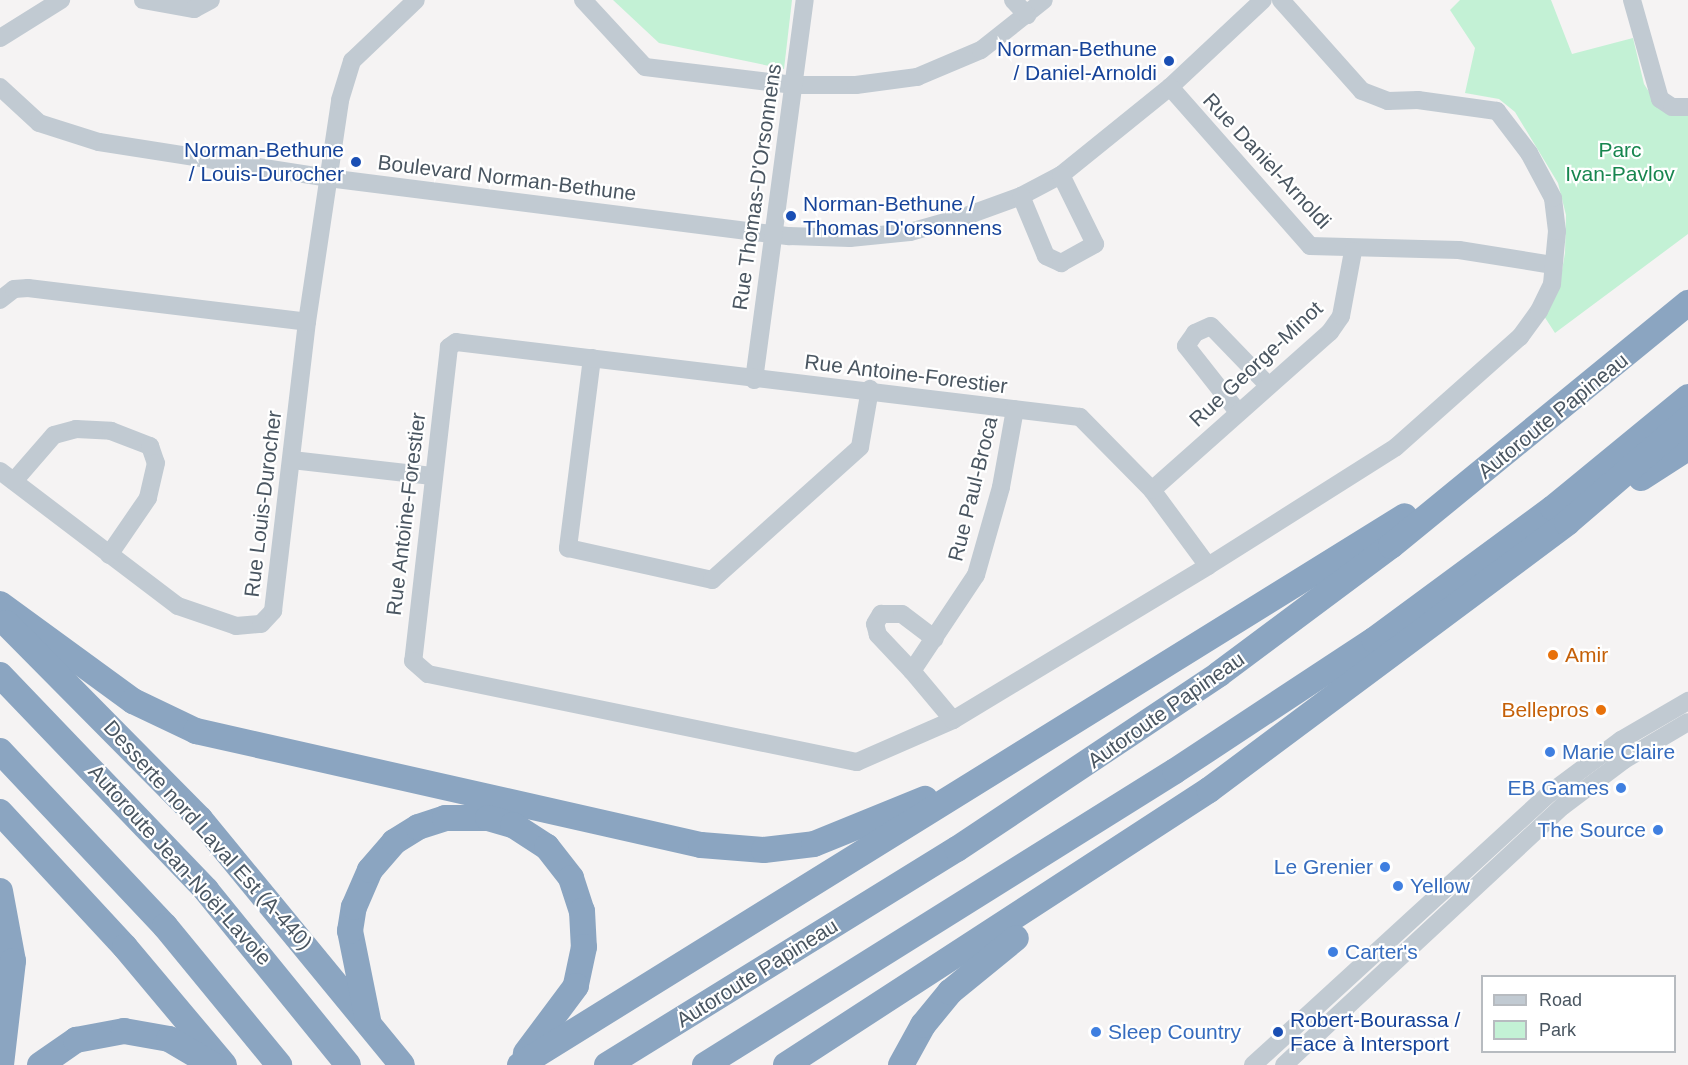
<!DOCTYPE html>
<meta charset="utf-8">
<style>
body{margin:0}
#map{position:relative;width:1688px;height:1065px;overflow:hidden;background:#f5f3f3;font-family:Helvetica,sans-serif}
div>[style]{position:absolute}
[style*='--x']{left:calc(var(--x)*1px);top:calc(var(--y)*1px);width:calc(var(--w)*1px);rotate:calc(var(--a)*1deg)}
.green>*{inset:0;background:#c3f1d5}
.minor>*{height:18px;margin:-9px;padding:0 9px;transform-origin:9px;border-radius:9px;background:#c1cad2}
.highway>*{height:26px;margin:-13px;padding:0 13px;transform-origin:13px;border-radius:13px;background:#8ba5c1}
.dots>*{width:16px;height:16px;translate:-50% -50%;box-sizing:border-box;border:3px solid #fff;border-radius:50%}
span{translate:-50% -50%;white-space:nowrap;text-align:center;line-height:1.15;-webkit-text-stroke:4.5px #fff;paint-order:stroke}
.transit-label{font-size:21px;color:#164399}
.right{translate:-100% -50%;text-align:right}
.left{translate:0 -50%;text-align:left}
.park-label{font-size:21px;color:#17864f}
.street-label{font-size:21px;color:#4a5661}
.food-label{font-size:21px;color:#c56008}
.shop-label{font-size:21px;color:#366cbe}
.legend{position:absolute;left:1481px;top:975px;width:195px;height:78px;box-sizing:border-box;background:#fff;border:2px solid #b7bbc0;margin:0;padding:8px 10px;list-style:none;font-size:18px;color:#4a5661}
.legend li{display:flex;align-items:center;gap:12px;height:30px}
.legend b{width:30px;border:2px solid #b7bbc0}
</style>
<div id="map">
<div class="green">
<div style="clip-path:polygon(613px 0,792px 0,784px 69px,659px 43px)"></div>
<div style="clip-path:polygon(1460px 0,1551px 0,1572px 54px,1633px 38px,1644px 84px,1658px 106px,1688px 114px,1688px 234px,1555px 333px,1544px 316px,1560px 282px,1565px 253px,1566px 215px,1558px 183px,1515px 112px,1499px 99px,1465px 93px,1475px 48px,1450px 10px)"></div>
</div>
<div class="minor">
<div style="--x:143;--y:0;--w:52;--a:10"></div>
<div style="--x:194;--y:9;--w:19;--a:-28"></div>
<div style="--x:583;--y:0;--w:91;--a:47.2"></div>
<div style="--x:645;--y:67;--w:150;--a:6.9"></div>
<div style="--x:794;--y:85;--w:62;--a:0"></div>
<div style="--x:856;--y:85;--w:62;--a:-7.5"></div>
<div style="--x:917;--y:77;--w:69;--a:-22.9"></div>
<div style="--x:981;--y:50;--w:80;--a:-38.4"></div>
<div style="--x:1013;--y:0;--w:21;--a:47"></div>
<div style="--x:1632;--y:0;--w:103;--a:74.2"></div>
<div style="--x:1660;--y:99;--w:14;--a:34"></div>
<div style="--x:1672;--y:107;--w:16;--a:0"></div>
<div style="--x:0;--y:38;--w:72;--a:-31.9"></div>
<div style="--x:0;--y:87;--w:53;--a:42.7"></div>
<div style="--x:39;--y:123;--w:63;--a:17.6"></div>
<div style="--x:99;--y:142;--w:232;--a:8.9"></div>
<div style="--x:328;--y:178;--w:465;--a:7.2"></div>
<div style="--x:789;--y:236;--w:61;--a:1.9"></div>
<div style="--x:850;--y:238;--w:60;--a:-5.7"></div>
<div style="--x:910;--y:232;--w:58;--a:-15.9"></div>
<div style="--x:966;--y:216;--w:59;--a:-20"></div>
<div style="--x:1021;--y:196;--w:45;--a:-27.7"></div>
<div style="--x:1061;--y:175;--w:140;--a:-38.9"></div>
<div style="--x:1170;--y:87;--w:127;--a:-43.1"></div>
<div style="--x:1170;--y:87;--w:212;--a:48.6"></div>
<div style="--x:1310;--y:246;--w:149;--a:1.5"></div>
<div style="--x:1459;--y:250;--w:95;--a:9.1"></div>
<div style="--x:1021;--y:196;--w:65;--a:67.4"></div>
<div style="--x:1046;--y:256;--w:17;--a:25"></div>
<div style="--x:1061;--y:263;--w:39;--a:-29"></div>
<div style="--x:1095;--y:244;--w:77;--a:-116.2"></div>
<div style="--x:0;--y:300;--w:18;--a:-38"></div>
<div style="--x:14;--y:289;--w:14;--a:-4"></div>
<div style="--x:28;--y:288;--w:281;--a:6.9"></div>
<div style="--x:592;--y:358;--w:192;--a:97.2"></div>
<div style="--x:568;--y:548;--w:148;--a:12.5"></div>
<div style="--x:712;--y:580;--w:199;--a:-41.9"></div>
<div style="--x:860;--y:447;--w:59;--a:-80.2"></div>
<div style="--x:754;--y:380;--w:383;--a:-82.4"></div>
<div style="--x:1238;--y:412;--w:84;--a:-128.2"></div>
<div style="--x:1186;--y:346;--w:16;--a:-55"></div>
<div style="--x:1195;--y:333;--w:17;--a:-24"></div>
<div style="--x:1211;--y:326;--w:81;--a:46"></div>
<div style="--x:292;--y:460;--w:141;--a:6.5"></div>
<div style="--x:0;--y:471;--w:223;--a:37.2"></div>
<div style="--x:178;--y:606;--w:61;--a:19"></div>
<div style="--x:236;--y:626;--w:25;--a:-5"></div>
<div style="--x:261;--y:624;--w:18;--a:-47"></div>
<div style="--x:273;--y:611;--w:291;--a:-83.3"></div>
<div style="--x:307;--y:322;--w:224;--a:-81.5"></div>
<div style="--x:340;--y:100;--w:41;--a:-72.9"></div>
<div style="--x:352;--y:61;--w:88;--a:-43.6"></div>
<div style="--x:14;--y:481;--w:61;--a:-49"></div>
<div style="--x:54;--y:435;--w:23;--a:-15"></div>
<div style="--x:76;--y:429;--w:35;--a:3"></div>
<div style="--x:111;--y:431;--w:42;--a:21"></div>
<div style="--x:150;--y:446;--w:18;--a:71"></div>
<div style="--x:156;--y:463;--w:36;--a:103"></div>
<div style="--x:148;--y:498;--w:69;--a:124.4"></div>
<div style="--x:1152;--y:490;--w:238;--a:-41.6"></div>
<div style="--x:1330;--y:332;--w:19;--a:-55"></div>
<div style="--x:1341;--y:316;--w:66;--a:-79.5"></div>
<div style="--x:1208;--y:566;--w:94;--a:-126.4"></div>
<div style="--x:1152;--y:490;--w:103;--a:-134.6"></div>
<div style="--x:1080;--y:417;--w:628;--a:-173.15"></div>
<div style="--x:456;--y:342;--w:9;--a:144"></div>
<div style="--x:449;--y:347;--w:316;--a:96.5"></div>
<div style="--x:413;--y:661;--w:20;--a:41"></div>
<div style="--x:428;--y:674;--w:438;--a:11.6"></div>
<div style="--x:857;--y:762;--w:105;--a:-23.6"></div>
<div style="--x:953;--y:720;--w:298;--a:-31.1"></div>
<div style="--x:1208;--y:566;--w:222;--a:-32.3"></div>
<div style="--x:1396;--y:447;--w:166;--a:-41.6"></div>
<div style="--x:1520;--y:337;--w:32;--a:-54"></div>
<div style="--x:1539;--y:311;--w:30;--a:-64"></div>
<div style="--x:1552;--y:284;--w:53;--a:-84.6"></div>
<div style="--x:1557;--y:231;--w:33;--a:-97"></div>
<div style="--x:1553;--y:198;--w:51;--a:-118.1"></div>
<div style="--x:1529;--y:153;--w:53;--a:-127.3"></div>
<div style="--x:1497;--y:111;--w:80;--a:-172.1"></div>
<div style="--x:1418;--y:100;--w:30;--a:178"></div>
<div style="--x:1388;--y:101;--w:28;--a:-159"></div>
<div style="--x:1362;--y:91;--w:122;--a:-131.7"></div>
<div style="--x:912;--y:671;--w:50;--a:-133.4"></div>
<div style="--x:878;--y:635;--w:11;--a:-105"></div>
<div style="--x:875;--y:624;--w:12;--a:-59"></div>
<div style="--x:881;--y:614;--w:21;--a:0"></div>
<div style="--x:902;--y:614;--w:41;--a:37.1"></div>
<div style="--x:953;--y:720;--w:64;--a:-129.9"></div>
<div style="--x:912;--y:671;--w:115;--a:-56.3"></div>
<div style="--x:976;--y:575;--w:91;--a:-74.1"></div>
<div style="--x:1001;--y:487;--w:79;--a:-79.8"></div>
<div style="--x:1253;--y:1065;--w:403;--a:-42.5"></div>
<div style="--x:1550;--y:793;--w:89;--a:-36.7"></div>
<div style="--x:1621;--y:740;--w:78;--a:-30.2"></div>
<div style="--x:1284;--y:1065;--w:381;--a:-42.9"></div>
<div style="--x:1563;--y:806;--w:76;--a:-37"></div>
<div style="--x:1624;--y:760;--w:74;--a:-30.7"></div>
</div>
<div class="highway">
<div style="--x:1641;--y:478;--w:56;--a:-32.6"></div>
<div style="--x:0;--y:604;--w:165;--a:36.1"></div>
<div style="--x:133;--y:701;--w:70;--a:25.5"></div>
<div style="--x:196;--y:731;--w:518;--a:12.72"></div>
<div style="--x:701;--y:845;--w:63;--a:4.5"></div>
<div style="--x:764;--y:850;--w:50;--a:-6.8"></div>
<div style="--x:814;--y:844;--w:120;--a:-22.1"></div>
<div style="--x:6;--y:623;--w:276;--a:45.3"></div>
<div style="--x:200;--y:819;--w:318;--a:50.6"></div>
<div style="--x:0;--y:675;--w:298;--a:46.2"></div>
<div style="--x:206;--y:890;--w:225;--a:50.9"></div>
<div style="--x:0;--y:751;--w:241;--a:46.7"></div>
<div style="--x:165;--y:926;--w:180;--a:50.6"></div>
<div style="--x:0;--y:812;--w:184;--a:47.2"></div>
<div style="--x:125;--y:947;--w:154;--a:50"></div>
<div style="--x:0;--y:891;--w:71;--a:79.5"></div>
<div style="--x:13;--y:961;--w:105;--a:96.6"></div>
<div style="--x:368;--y:1020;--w:91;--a:-101.4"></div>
<div style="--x:350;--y:931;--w:24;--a:-81"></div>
<div style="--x:354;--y:907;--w:40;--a:-66.6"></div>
<div style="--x:370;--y:870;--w:37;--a:-49"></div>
<div style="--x:394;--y:842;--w:28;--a:-32"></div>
<div style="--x:418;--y:827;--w:28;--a:-18"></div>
<div style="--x:445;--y:818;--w:43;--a:0"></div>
<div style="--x:488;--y:818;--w:26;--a:16"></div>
<div style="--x:513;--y:825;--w:40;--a:32.9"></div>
<div style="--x:547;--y:847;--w:39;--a:52"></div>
<div style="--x:571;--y:878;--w:35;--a:72"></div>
<div style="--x:582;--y:911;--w:36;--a:87"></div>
<div style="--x:584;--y:947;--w:40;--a:102"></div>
<div style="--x:576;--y:986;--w:84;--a:126.7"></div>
<div style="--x:40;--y:1065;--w:44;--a:-34.8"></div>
<div style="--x:76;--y:1040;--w:49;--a:-10.6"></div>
<div style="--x:124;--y:1031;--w:46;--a:10.1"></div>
<div style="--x:169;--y:1039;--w:51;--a:30.6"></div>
<div style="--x:520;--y:1065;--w:1041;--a:-31.81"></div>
<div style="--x:607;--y:1065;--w:411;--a:-31.7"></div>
<div style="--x:957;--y:849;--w:315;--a:-33.7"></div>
<div style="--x:1219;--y:674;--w:214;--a:-36.7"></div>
<div style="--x:1391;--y:546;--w:384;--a:-39.3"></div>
<div style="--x:705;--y:1065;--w:554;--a:-32.03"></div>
<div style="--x:1175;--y:771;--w:238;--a:-33.4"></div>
<div style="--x:1374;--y:640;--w:222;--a:-36.4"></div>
<div style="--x:1553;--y:508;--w:175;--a:-39.4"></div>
<div style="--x:786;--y:1065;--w:505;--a:-33.03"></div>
<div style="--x:1209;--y:790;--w:447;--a:-36.7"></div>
<div style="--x:1567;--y:523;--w:160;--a:-40.7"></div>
<div style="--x:901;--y:1065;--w:46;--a:-61.2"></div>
<div style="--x:923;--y:1025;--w:43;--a:-50.7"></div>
<div style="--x:950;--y:992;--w:85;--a:-39.3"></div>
</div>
<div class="dots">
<div style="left:1169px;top:61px;background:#1a4fb4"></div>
<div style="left:356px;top:162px;background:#1a4fb4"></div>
<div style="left:791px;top:216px;background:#1a4fb4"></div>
<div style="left:1553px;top:655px;background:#e8710a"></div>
<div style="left:1601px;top:710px;background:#e8710a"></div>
<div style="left:1550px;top:752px;background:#3f7fe0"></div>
<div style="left:1621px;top:788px;background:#3f7fe0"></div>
<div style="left:1658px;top:830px;background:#3f7fe0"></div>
<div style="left:1385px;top:867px;background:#3f7fe0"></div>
<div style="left:1398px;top:886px;background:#3f7fe0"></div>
<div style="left:1333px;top:952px;background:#3f7fe0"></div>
<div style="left:1096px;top:1032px;background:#3f7fe0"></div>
<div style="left:1278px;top:1032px;background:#1a4fb4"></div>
</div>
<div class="transit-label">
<span class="right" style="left:1157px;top:61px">Norman-Bethune<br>/ Daniel-Arnoldi</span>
<span class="right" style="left:344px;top:162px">Norman-Bethune<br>/ Louis-Durocher</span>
<span class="left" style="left:803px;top:216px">Norman-Bethune /<br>Thomas D'orsonnens</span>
<span class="left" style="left:1290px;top:1032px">Robert-Bourassa /<br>Face à Intersport</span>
</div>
<div class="park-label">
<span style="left:1620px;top:162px">Parc<br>Ivan-Pavlov</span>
</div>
<div class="street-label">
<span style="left:1267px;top:161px;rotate:47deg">Rue Daniel-Arnoldi</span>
<span style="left:507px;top:178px;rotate:7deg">Boulevard Norman-Bethune</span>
<span style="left:757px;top:187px;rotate:-82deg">Rue Thomas-D'Orsonnens</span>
<span style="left:1256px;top:364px;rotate:-43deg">Rue George-Minot</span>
<span style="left:906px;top:374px;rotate:7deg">Rue Antoine-Forestier</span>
<span style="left:1553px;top:416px;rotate:-39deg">Autoroute Papineau</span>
<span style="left:973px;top:489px;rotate:-76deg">Rue Paul-Broca</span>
<span style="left:263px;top:504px;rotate:-83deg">Rue Louis-Durocher</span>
<span style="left:406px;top:514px;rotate:-83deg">Rue Antoine-Forestier</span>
<span style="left:1166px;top:710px;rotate:-35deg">Autoroute Papineau</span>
<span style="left:208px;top:835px;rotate:48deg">Desserte nord Laval Est (A-440)</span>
<span style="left:180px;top:865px;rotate:48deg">Autoroute Jean-Noël-Lavoie</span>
<span style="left:757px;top:973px;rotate:-32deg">Autoroute Papineau</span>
</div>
<div class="food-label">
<span class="left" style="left:1565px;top:655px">Amir</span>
<span class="right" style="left:1589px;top:710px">Bellepros</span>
</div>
<div class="shop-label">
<span class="left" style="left:1562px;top:752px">Marie Claire</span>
<span class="right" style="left:1609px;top:788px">EB Games</span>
<span class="right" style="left:1646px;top:830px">The Source</span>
<span class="right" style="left:1373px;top:867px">Le Grenier</span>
<span class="left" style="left:1410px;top:886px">Yellow</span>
<span class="left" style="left:1345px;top:952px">Carter's</span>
<span class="left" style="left:1108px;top:1032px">Sleep Country</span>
</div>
<ul class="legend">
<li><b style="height:8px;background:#c1cad2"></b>Road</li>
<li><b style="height:16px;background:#c3f1d5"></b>Park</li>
</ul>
</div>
